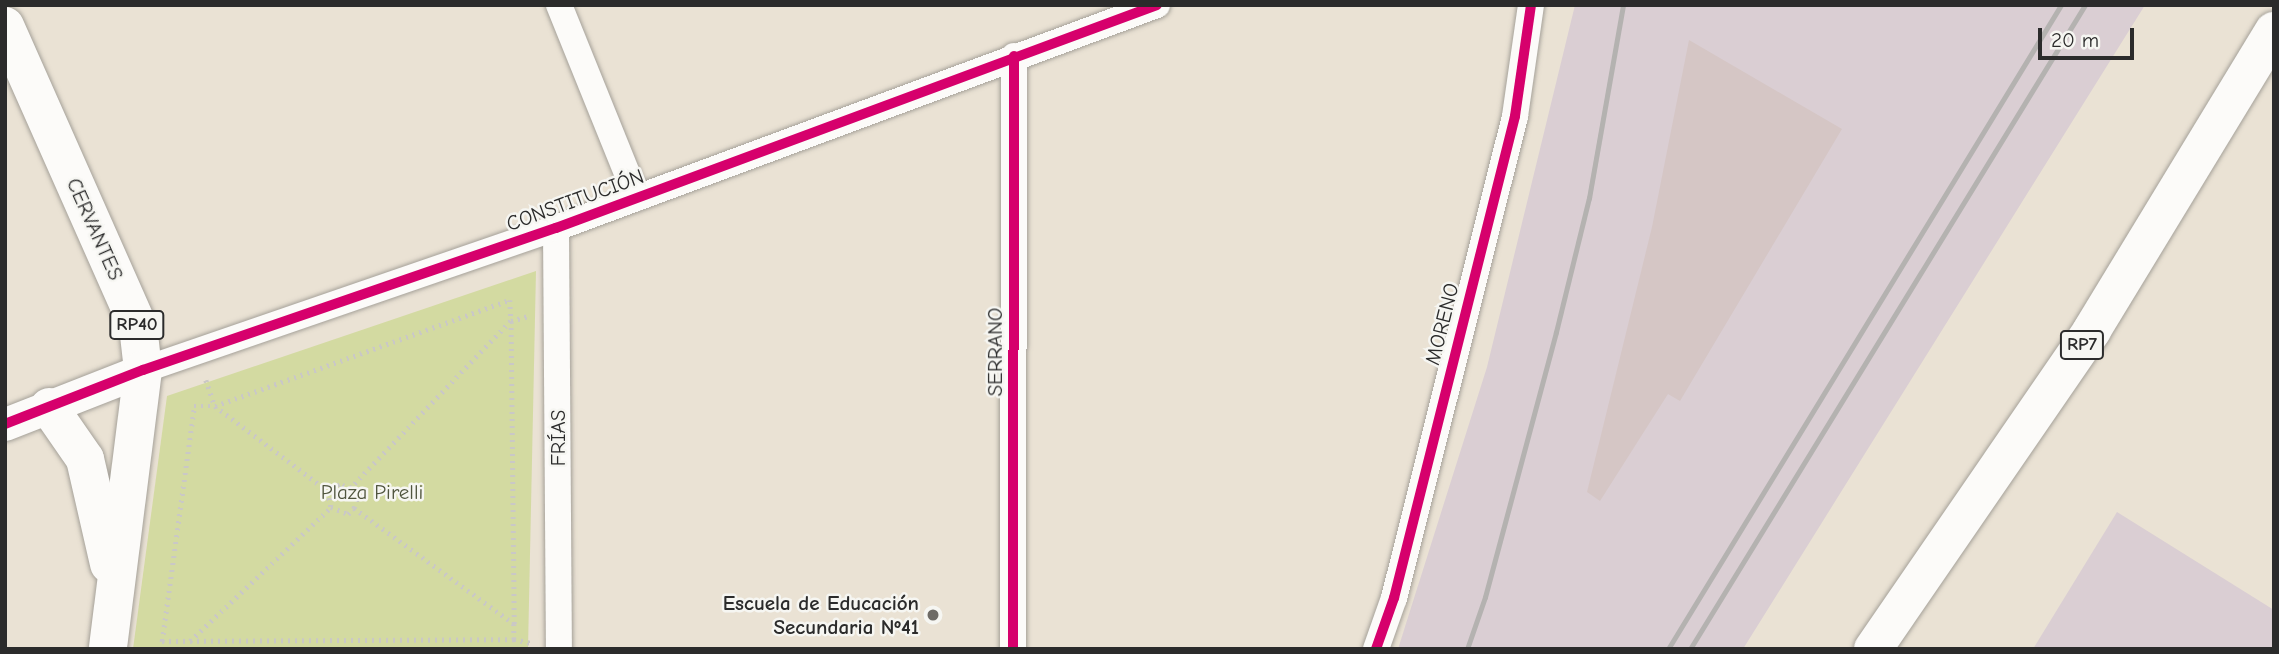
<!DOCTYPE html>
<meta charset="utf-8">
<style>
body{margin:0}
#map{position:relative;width:2279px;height:654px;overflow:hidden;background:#eae2d4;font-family:"Comic Neue",sans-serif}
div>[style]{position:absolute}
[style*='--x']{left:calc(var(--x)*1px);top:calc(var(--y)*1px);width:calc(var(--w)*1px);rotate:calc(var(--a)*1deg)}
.industrial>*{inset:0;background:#daced3}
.green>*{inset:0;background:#d3daa1}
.building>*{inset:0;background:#d5c6c5}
.path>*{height:4.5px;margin-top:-2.25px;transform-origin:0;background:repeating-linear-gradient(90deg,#cac8c6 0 2px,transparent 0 7px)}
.roads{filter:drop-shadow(0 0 2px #a5a199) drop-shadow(0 0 2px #a5a199)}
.minor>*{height:26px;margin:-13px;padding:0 13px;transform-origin:13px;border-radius:13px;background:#fcfbf9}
.tertiary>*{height:33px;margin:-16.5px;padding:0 16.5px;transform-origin:16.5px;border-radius:16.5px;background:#fcfbf9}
.primary>*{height:38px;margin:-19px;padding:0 19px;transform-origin:19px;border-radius:19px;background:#fcfbf9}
.rail>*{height:5px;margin:-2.5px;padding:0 2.5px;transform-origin:2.5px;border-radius:2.5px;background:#b4b2b0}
.cycleway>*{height:10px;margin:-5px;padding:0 5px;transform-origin:5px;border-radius:5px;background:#d6006c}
.dots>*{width:19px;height:19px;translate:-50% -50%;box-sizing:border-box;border:4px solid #f6f6f2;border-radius:50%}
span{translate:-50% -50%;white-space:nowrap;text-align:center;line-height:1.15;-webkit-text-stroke:5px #f6f6f2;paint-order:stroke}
.shield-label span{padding:2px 5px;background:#f6f6f2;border:2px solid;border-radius:5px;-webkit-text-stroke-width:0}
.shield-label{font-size:19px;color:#2b2b2b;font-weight:700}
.street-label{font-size:21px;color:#2b2b2b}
.park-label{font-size:21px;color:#50553e}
.poi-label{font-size:21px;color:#2b2b2b;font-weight:700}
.right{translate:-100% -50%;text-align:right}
.frame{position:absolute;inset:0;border:7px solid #2b2b2b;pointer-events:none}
.scale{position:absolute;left:2038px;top:28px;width:96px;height:32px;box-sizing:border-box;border:4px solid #2b2b2b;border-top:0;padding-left:9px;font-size:21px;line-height:24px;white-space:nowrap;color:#2b2b2b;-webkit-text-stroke:5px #f6f6f2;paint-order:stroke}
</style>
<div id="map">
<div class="industrial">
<div style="clip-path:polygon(1575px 5px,2145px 5px,1743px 649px,1398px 649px,1487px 367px)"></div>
<div style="clip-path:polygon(2117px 512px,2274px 610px,2274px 649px,2033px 649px)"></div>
</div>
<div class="green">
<div style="clip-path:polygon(536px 271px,528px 649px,133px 649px,167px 396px)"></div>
</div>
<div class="building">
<div style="clip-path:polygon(1689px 40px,1842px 129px,1680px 401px,1668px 394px,1600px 501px,1587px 492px,1652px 227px)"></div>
</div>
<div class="path">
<div style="--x:206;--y:380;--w:28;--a:71"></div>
<div style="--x:215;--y:406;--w:141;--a:37"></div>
<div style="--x:328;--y:491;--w:16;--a:79"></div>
<div style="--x:331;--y:507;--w:18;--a:22"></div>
<div style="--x:348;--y:514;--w:8;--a:-45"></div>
<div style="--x:354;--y:508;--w:15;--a:-74"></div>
<div style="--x:358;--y:494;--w:9;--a:-139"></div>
<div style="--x:351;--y:488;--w:11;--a:-165"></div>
<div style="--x:340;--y:485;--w:13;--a:153"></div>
<div style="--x:354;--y:508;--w:198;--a:35.9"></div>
<div style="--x:514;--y:624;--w:15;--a:90"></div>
<div style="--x:514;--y:639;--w:17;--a:13"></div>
<div style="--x:514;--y:624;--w:303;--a:-90.6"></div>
<div style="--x:511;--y:321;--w:19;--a:-16"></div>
<div style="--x:162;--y:641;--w:237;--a:-82.2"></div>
<div style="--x:194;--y:406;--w:21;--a:0"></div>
<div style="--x:215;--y:406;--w:313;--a:-19.8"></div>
<div style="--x:510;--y:300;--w:21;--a:87"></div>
<div style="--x:511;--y:321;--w:231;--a:133.8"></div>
<div style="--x:190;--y:641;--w:195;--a:-43.5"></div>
<div style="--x:161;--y:649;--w:8;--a:-83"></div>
<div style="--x:162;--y:641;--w:352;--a:-0.3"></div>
</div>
<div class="roads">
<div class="minor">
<div style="--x:559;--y:5;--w:208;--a:68"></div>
<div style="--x:556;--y:228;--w:421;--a:89.6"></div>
<div style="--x:143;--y:370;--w:437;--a:-19"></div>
<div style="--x:556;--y:228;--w:641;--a:-20.36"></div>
<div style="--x:1013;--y:649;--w:593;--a:-89.9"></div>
<div style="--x:1376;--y:649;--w:54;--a:-70.6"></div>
<div style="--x:1394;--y:598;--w:497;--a:-75.9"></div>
<div style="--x:1515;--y:116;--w:112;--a:-81.8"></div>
</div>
<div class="tertiary">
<div style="--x:5;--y:424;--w:148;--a:-21.4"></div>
</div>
<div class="primary">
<div style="--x:5;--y:26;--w:328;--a:66.1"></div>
<div style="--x:138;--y:326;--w:44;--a:83.5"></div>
<div style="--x:143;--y:370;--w:281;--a:97.2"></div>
<div style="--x:49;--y:407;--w:63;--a:55.3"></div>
<div style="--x:85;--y:459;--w:108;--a:77.1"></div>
<div style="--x:1873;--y:649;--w:387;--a:-55.5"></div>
<div style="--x:2092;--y:330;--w:350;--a:-58.7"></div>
</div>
</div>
<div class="rail">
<div style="--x:1467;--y:649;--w:55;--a:-70.9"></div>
<div style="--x:1485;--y:597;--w:274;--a:-75"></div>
<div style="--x:1556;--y:332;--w:138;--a:-76.2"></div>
<div style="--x:1589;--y:198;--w:196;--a:-80"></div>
<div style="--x:1668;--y:649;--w:754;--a:-58.61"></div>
<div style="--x:1690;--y:649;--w:755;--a:-58.48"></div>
</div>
<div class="cycleway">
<div style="--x:5;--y:424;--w:148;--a:-21.4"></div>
<div style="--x:143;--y:370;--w:437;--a:-19"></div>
<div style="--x:556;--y:228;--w:641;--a:-20.36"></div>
<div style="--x:1013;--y:649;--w:593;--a:-89.9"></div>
<div style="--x:1376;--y:649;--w:54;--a:-70.6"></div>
<div style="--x:1394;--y:598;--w:497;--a:-75.9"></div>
<div style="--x:1515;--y:116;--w:112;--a:-81.8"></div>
</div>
<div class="dots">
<div style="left:933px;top:615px;background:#6e6b66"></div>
</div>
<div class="shield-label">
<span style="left:137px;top:325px">RP40</span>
<span style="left:2082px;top:345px">RP7</span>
</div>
<div class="street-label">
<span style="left:575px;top:200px;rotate:-20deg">CONSTITUCIÓN</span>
<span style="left:95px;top:229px;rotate:66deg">CERVANTES</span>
<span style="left:1442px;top:324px;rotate:-76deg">MORENO</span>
<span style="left:995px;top:352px;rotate:-90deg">SERRANO</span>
<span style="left:558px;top:438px;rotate:-90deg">FRÍAS</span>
</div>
<div class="park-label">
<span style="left:372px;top:492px">Plaza Pirelli</span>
</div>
<div class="poi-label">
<span class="right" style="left:919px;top:615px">Escuela de Educación<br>Secundaria Nº41</span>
</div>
<div class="frame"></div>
<div class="scale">20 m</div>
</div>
